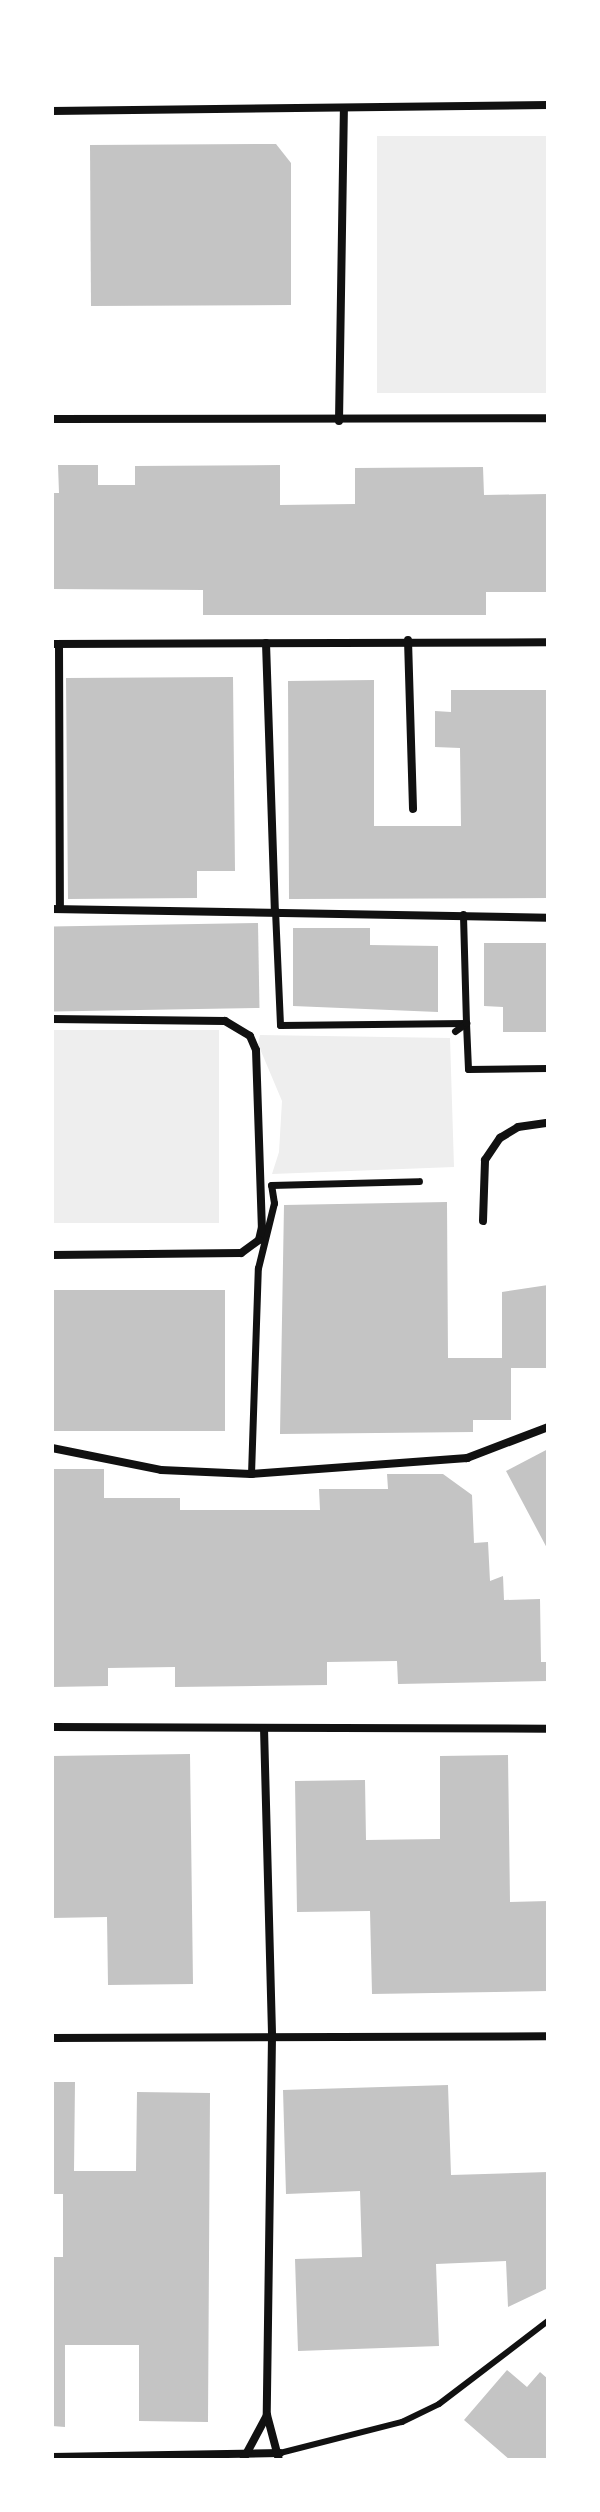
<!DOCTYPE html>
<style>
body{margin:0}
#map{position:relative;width:600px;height:2512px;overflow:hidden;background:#fff;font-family:"Work Sans",sans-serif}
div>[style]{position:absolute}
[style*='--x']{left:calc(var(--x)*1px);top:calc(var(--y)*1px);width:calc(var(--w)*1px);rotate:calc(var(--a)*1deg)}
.green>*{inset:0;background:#eee;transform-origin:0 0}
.building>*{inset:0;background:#c4c4c4;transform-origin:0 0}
.service>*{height:6px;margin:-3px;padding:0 3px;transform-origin:3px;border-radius:3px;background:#111}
.pedestrian>*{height:7px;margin:-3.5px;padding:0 3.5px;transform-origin:3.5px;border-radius:3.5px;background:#111}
.minor>*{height:8px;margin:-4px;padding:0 4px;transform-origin:4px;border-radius:4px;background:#111}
span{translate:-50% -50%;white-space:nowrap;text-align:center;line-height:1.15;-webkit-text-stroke:6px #fff;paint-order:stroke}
.frame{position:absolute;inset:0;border:54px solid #fff;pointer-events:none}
</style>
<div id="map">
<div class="green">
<div style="left:377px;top:136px;width:171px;height:257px"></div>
<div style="left:52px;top:1030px;width:167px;height:193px"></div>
<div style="clip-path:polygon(260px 1035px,450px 1038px,454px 1167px,272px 1174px,279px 1152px,282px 1101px,258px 1044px)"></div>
</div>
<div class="building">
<div style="clip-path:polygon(276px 144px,291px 163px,291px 305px,91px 306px,90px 145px)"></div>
<div style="clip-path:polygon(58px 465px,98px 465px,98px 485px,135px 485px,135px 466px,280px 465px,280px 505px,355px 504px,355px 468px,483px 467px,484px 495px,548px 494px,548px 592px,486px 592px,486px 615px,203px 615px,203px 590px,52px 589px,52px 493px,59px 493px)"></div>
<div style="clip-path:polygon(233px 677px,235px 871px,197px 871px,197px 898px,68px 899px,66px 678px)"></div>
<div style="clip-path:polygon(374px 680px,374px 826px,461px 826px,460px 748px,435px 747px,435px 711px,451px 712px,451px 690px,548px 690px,548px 898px,289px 899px,288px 681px)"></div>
<div style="left:258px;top:923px;width:85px;height:206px;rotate:89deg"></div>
<div style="clip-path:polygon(293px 928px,370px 928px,370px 945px,438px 946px,438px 1012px,293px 1006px)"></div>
<div style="clip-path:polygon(484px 943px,548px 943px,548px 1032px,503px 1032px,503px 1007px,484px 1006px)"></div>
<div style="clip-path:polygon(447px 1202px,448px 1358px,502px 1358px,502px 1292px,548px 1285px,548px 1368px,511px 1368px,511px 1420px,473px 1420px,473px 1432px,280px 1434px,284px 1205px)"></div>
<div style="left:225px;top:1290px;width:141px;height:173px;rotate:90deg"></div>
<div style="clip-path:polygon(548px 1449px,548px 1550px,506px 1471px)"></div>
<div style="clip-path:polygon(52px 1469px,104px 1469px,104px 1498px,180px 1498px,180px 1510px,320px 1510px,319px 1489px,388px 1489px,387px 1474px,443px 1474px,472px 1495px,474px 1543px,488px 1542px,490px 1581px,503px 1576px,504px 1600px,540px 1599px,541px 1662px,548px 1662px,548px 1681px,398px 1684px,397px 1661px,327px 1662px,327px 1685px,175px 1687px,175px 1667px,108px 1668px,108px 1686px,52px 1687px)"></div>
<div style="clip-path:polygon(190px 1754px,193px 1984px,108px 1985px,107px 1917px,52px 1918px,52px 1756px)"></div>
<div style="clip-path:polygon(508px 1755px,510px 1902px,548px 1901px,548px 1991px,372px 1994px,370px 1911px,297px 1912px,295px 1781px,365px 1780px,366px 1840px,440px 1839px,440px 1756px)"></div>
<div style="clip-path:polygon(52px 2082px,75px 2082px,74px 2171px,136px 2171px,137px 2092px,210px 2093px,208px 2422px,139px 2421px,139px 2345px,65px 2345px,65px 2427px,52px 2426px,52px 2257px,63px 2257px,63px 2194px,52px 2194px)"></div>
<div style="clip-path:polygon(448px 2085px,451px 2175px,548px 2172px,548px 2288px,508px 2307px,506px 2261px,436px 2264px,439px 2346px,298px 2351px,295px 2259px,362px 2257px,360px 2191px,286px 2194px,283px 2090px)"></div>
<div style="clip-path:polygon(507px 2370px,527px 2387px,540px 2372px,548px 2379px,548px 2460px,510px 2460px,464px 2420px)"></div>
</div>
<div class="service">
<div style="--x:280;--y:2453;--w:126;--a:-14.3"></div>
<div style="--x:402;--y:2422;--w:41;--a:-25.9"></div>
<div style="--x:439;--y:2404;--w:137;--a:-37.3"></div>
</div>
<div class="pedestrian">
<div style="--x:275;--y:910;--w:115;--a:87.5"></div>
<div style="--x:280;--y:1025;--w:186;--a:-0.6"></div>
<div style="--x:466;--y:1023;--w:46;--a:87.5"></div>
<div style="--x:468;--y:1069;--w:80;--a:-0.7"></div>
<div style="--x:455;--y:1031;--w:14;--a:-36"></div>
<div style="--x:466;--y:1023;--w:109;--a:-91.6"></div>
<div style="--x:251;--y:1474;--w:206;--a:-88.1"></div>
<div style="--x:258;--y:1268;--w:67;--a:-76.2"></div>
<div style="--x:274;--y:1203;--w:18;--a:-99"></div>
<div style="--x:271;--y:1185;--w:148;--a:-1.5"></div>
</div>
<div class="minor">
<div style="--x:52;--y:111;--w:496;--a:-0.7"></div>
<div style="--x:52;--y:419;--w:496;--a:-0.1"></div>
<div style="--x:339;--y:421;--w:311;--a:-89.1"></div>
<div style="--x:408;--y:640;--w:169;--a:88.3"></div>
<div style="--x:266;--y:643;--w:267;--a:88.1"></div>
<div style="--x:52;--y:644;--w:496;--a:-0.2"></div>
<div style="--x:59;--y:644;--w:265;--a:89.8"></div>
<div style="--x:52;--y:909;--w:496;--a:1"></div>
<div style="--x:52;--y:1019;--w:173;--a:0.7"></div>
<div style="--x:225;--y:1021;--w:29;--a:31"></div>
<div style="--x:250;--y:1036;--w:15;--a:67"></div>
<div style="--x:256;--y:1050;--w:177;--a:88.1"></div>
<div style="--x:262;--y:1227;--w:13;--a:103"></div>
<div style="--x:259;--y:1240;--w:22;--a:144"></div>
<div style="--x:241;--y:1253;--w:189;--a:179.4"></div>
<div style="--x:483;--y:1221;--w:61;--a:-88.1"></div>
<div style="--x:485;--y:1160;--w:27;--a:-56"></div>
<div style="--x:500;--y:1138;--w:21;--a:-31"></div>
<div style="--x:518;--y:1127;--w:30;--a:-8"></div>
<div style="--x:52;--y:1448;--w:111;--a:11.4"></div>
<div style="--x:161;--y:1470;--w:90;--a:2.5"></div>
<div style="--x:251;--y:1474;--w:217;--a:-4.2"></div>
<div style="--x:467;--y:1458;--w:87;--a:-20.9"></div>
<div style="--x:52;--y:1727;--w:496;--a:0.2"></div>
<div style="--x:264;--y:1728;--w:308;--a:88.5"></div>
<div style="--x:272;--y:2036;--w:379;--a:90.8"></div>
<div style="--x:52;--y:2038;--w:496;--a:-0.2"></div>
<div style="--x:52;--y:2457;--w:228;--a:-1"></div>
<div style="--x:243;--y:2460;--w:51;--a:-61.9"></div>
<div style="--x:267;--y:2415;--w:47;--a:75.1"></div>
</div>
<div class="frame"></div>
</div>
